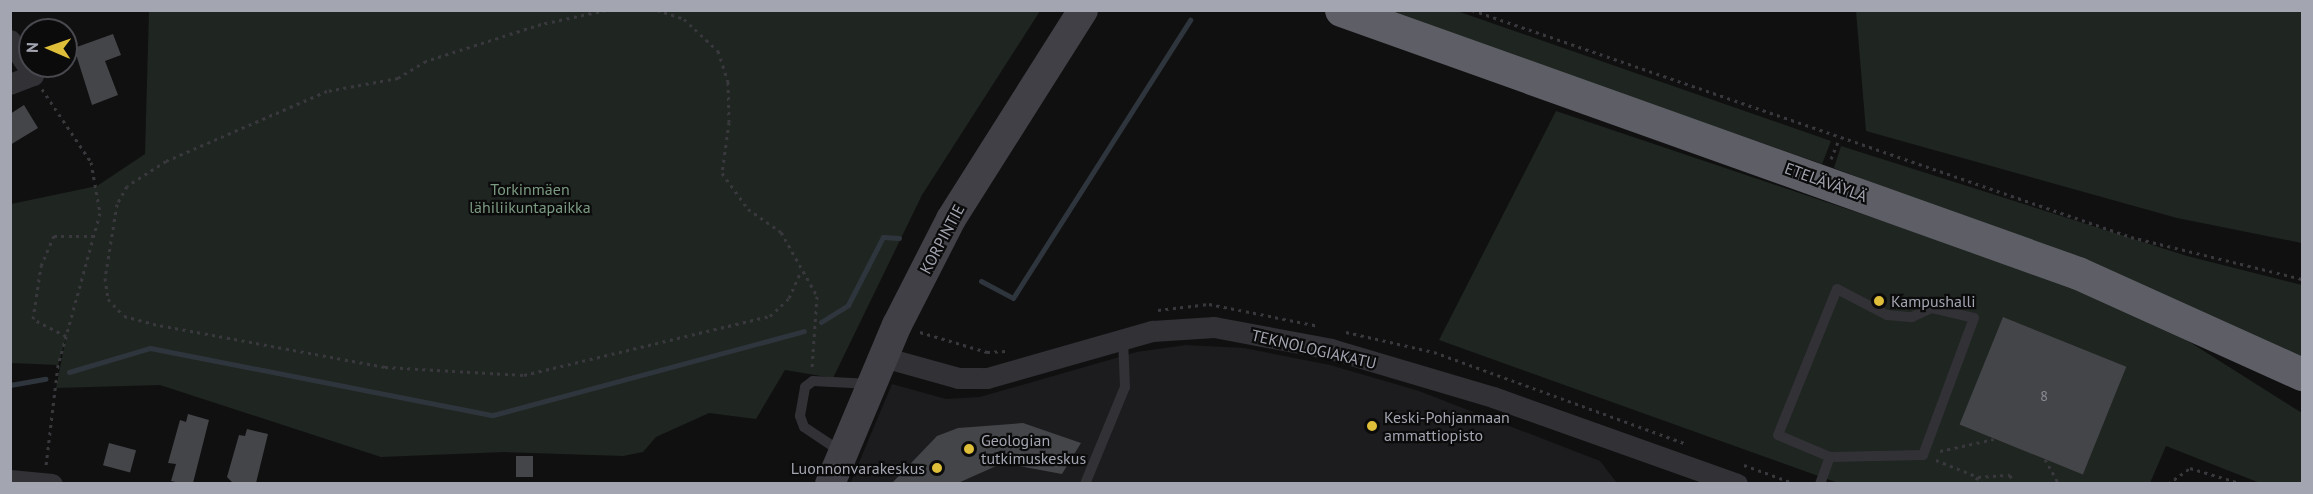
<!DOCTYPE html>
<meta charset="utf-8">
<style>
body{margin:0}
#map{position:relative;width:2313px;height:494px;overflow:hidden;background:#101011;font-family:"PT Sans",sans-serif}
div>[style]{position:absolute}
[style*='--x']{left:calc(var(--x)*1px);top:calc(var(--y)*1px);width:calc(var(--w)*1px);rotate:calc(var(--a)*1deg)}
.built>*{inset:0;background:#1c1c1e}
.green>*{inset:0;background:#1f2520}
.stream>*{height:5px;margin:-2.5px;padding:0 2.5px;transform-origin:2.5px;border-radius:2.5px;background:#2f353c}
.building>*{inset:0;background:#444549;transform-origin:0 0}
.path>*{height:3px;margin-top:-1.5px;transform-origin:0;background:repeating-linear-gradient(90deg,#38383d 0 3px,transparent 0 7.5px)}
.lane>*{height:10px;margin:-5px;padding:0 5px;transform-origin:5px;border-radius:5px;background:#313136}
.street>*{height:21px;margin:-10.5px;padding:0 10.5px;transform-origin:10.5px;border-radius:10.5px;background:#313136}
.secondary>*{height:30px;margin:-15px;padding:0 15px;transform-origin:15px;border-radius:15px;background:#404046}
.highway>*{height:33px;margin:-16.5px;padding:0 16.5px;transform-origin:16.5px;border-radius:16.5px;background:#5e5f66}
.dots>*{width:16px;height:16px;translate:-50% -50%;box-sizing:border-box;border:3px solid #0b0b0c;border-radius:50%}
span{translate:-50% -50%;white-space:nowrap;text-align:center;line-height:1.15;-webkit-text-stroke:4.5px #0b0b0c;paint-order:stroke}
.number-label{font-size:14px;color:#8b8d97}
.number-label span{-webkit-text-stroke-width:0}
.street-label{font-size:16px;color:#a3a5b1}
.park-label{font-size:16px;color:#7b9a81}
.poi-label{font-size:16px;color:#a3a5b1}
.left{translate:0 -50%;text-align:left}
.right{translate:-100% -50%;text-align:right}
.frame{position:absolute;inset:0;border:12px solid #a3a5b1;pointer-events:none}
.north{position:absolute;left:18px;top:18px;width:60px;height:60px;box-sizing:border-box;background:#0b0b0c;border:2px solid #48494e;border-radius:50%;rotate:272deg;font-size:16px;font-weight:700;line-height:24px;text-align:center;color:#a3a5b1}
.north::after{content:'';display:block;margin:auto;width:21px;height:27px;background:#dfbe3a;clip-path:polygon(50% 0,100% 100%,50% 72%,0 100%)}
</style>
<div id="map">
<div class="built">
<div style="clip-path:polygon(1186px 345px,1244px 348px,1330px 365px,1419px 391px,1600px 461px,1617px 483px,850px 484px,892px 384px,946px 399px,980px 397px,1137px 352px)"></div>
</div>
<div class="green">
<div style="clip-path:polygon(149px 11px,1040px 11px,922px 195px,833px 378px,785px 370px,756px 419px,709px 413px,656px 437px,643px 452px,623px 456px,504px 452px,381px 457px,160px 385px,56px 388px,66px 338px,58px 365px,11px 363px,11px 204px,97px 186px,145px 154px)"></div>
<div style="clip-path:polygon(1385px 11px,1457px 11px,1831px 141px,1822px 164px)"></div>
<div style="clip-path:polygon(1856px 11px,2302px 11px,2302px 243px,2177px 218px,1866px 131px)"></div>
<div style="clip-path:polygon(1556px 111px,2034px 272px,2158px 322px,2302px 413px,2302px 483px,2260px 483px,2166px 446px,2150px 483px,1838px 483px,1439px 340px)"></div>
<div style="clip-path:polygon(1841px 146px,2187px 256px,2302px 285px,2302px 358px,2166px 296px,1834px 168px)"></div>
</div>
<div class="stream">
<div style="--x:981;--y:281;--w:36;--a:28"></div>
<div style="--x:1013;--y:298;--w:330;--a:-57.5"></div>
<div style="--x:821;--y:322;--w:32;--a:-32"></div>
<div style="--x:848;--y:305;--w:76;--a:-62.8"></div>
<div style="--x:883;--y:237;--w:16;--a:4"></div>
<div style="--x:69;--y:372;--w:84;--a:-16.5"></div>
<div style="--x:150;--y:348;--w:349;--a:11.1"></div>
<div style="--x:493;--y:415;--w:322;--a:-15.1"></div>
<div style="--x:10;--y:385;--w:36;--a:-10"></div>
</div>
<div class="building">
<div style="clip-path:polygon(113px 34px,121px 55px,105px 61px,118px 95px,92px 105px,74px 48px)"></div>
<div style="clip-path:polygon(24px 105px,38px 128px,10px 145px,10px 114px)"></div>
<div style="left:2003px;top:317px;width:133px;height:116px;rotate:22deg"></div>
<div style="clip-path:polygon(188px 414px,209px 420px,193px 483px,180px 483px,171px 481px,176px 464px,168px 463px,180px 420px,186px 422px)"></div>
<div style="clip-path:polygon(1023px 423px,1081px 443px,1062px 474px,1003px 463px,958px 483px,892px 483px,937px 436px,958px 428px)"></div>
<div style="clip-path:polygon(247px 429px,268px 434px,256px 483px,233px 483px,227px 477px,239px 435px,245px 436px)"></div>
<div style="left:109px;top:443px;width:28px;height:23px;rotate:15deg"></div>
<div style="left:516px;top:456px;width:17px;height:21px"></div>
</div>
<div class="path">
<div style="--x:606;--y:10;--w:66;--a:167.8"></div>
<div style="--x:541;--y:24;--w:121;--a:162.2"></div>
<div style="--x:426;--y:61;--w:33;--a:149"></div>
<div style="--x:398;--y:78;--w:72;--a:169.6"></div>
<div style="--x:327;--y:91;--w:176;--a:156.5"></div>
<div style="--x:166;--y:161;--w:46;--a:147.3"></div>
<div style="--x:127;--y:186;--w:21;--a:119"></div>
<div style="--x:117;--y:204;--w:75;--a:99.2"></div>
<div style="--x:105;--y:278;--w:21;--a:82"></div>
<div style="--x:108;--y:299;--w:23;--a:47"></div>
<div style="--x:124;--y:316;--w:30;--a:15"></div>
<div style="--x:153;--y:324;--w:236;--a:10.5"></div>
<div style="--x:385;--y:367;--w:139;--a:3.3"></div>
<div style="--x:524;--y:375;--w:253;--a:-13.5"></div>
<div style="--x:770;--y:316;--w:26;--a:-43"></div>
<div style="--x:789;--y:298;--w:30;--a:-66"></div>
<div style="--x:657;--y:10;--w:28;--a:18"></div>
<div style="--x:684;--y:19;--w:47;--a:43.3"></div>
<div style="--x:718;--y:51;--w:33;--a:72"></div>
<div style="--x:728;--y:82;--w:40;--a:88.6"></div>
<div style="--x:729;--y:122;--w:51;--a:97.8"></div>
<div style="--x:722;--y:173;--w:44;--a:54.2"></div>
<div style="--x:748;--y:209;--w:40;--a:34.9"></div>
<div style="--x:781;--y:232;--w:73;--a:60.6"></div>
<div style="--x:817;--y:296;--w:71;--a:94"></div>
<div style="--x:1472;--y:10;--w:697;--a:19.01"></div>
<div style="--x:2131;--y:237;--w:176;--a:13.8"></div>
<div style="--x:42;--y:89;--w:88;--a:56.1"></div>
<div style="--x:91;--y:162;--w:52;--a:80"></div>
<div style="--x:100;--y:213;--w:158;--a:105.4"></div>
<div style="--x:58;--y:365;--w:101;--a:96.8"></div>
<div style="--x:1831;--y:159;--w:22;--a:-68"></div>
<div style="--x:1158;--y:310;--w:51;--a:-6.7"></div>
<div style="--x:1209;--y:304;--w:112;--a:11.3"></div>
<div style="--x:920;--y:332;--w:70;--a:16.6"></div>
<div style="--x:987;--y:352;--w:20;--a:-3"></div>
<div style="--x:1346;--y:332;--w:90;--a:12.8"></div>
<div style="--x:1434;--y:352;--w:266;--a:20"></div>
<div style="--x:66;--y:336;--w:37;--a:-153"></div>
<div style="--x:33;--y:319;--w:54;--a:-81.4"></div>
<div style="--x:41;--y:266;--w:33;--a:-67"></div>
<div style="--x:54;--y:236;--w:41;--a:0"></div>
<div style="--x:1940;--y:451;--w:55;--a:-12.5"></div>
<div style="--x:2045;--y:459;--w:29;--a:61"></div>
<div style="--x:1936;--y:460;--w:45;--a:22"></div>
<div style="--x:1978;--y:477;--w:8;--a:120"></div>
<div style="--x:1744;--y:465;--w:55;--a:20.1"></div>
<div style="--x:1978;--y:477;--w:32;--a:-4"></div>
<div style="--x:2010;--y:475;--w:10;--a:66"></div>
<div style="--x:2168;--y:484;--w:27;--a:-36"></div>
<div style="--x:2190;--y:468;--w:55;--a:16.8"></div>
</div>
<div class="lane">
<div style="--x:1837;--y:289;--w:56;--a:27.5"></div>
<div style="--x:1887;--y:315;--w:25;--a:5"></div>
<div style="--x:1912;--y:317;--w:21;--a:-25"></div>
<div style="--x:1931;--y:308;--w:44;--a:13.1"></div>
<div style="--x:1974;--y:318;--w:146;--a:110.4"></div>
<div style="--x:1923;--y:455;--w:93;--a:178.8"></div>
<div style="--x:1830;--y:457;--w:56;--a:-157.1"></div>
<div style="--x:1778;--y:435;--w:157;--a:-68"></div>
<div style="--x:840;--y:451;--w:43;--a:-146.3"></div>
<div style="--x:804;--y:427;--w:12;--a:-110"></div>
<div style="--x:800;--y:416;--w:29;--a:-80"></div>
<div style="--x:805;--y:387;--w:10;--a:-37"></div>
<div style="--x:813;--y:381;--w:58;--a:3"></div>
<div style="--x:1085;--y:484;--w:105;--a:-67.6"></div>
<div style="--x:1125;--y:387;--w:47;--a:-92.4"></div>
<div style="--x:1820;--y:484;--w:29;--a:-70"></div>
</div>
<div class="street">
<div style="--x:10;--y:40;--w:42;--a:56.7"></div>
<div style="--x:33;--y:75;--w:25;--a:159"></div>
<div style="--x:883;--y:357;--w:78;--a:15.6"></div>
<div style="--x:958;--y:378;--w:29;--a:0"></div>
<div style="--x:987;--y:378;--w:172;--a:-15.9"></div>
<div style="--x:1152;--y:331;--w:62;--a:-3.7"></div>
<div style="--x:1214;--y:327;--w:119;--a:10.6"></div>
<div style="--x:1331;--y:349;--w:169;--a:16.5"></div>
<div style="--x:1493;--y:397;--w:259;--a:19.6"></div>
<div style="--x:10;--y:480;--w:42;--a:5.4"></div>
</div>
<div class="secondary">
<div style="--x:830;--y:484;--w:173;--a:-67.2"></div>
<div style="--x:897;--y:325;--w:119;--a:-63"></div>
<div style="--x:951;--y:219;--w:247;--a:-57.7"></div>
</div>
<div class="highway">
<div style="--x:1341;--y:10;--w:783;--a:19.64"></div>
<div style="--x:2078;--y:273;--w:246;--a:24.3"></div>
</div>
<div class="dots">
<div style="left:1879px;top:301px;background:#dfbe3a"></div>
<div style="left:1372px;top:426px;background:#dfbe3a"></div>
<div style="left:969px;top:449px;background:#dfbe3a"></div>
<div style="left:937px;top:468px;background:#dfbe3a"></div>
</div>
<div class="number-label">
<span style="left:2044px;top:396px">8</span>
</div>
<div class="street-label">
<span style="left:1826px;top:182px;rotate:20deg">ETELÄVÄYLÄ</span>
<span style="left:942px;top:239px;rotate:-62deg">KORPINTIE</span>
<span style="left:1314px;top:349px;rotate:13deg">TEKNOLOGIAKATU</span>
</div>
<div class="park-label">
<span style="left:530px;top:198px">Torkinmäen<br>lähiliikuntapaikka</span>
</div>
<div class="poi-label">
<span class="left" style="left:1891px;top:301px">Kampushalli</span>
<span class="left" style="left:1384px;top:426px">Keski-Pohjanmaan<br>ammattiopisto</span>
<span class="left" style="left:981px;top:449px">Geologian<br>tutkimuskeskus</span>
<span class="right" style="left:925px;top:468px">Luonnonvarakeskus</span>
</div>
<div class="frame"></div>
<div class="north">N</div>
</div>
